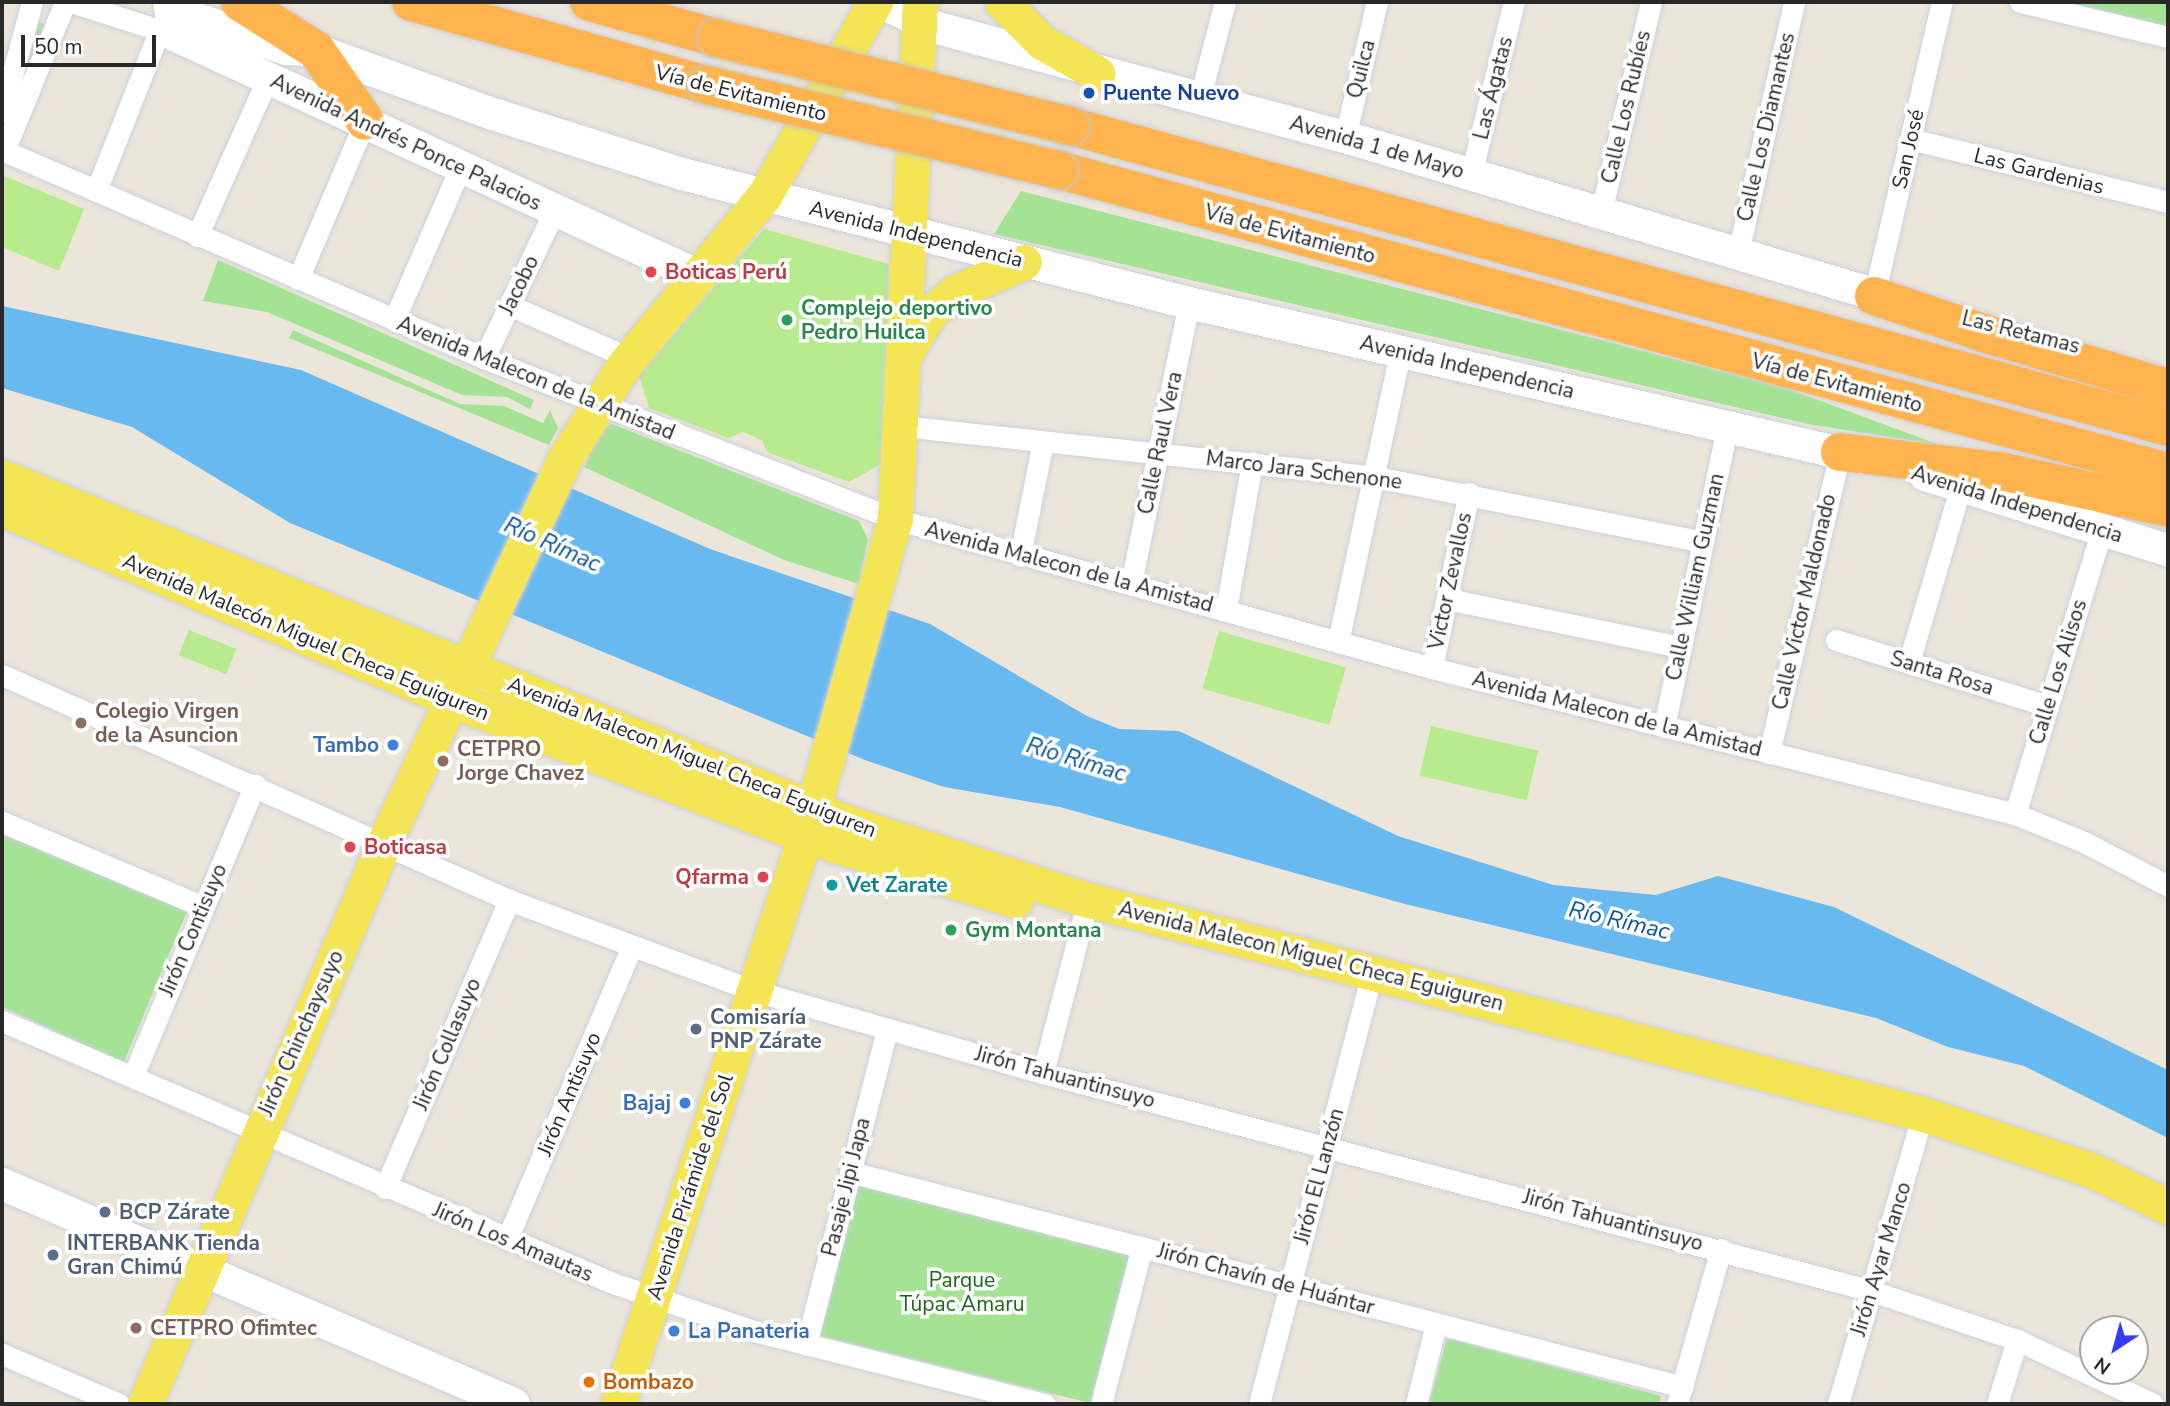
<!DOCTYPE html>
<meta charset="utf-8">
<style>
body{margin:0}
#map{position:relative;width:2170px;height:1406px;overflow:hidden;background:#ebe6d9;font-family:"Nunito Sans",sans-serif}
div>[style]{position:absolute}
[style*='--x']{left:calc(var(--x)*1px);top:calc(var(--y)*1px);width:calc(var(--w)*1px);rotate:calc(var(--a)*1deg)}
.green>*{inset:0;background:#a3e393;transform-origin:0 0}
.pitch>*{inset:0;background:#b7eb8e;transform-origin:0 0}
.water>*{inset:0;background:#68b9f0}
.roads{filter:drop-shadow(0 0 2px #cecfe1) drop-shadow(0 0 2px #cecfe1)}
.street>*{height:21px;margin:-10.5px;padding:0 10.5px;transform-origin:10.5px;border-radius:10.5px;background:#fff}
.secondary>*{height:32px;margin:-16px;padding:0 16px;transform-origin:16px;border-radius:16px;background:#fff}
.primary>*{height:35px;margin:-17.5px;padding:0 17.5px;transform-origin:17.5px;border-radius:17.5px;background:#f3e555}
.highway>*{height:38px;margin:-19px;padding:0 19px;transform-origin:19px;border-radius:19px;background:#ffb44f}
.bridges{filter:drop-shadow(0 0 2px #c7c7c7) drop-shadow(0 0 2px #c7c7c7)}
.highway-bridge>*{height:38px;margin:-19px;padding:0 19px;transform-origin:19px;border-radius:19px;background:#ffb44f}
.dots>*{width:19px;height:19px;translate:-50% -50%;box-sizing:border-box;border:4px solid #fff;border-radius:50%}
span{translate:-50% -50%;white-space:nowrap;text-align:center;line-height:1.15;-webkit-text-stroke:7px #fff;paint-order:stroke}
.street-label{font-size:21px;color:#282828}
.transit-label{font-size:21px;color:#164399;font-weight:700}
.left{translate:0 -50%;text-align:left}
.health-label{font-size:21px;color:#be3a42;font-weight:700}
.right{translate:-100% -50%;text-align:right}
.leisure-label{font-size:21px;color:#27864d;font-weight:700}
.education-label{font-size:21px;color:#785e54;font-weight:700}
.shop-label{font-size:21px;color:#366cbe;font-weight:700}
.culture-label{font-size:21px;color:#0d838f;font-weight:700}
.service-label{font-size:21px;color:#4e5e75;font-weight:700}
.park-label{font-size:21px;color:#1d6518}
.food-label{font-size:21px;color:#c56008;font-weight:700}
.water-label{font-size:23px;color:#0a5499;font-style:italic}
.frame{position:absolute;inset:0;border:4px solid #282828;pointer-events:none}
.north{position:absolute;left:2079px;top:1315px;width:70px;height:70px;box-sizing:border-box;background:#fff;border:2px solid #a9a9a9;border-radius:50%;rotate:216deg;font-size:19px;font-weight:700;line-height:28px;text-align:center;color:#282828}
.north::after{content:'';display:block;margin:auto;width:24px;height:32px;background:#333cfd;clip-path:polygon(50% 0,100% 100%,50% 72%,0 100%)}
.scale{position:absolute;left:21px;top:35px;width:135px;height:32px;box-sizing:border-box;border:4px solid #282828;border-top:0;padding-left:9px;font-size:21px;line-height:24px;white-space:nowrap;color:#282828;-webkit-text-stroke:5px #fff;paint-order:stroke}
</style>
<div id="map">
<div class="green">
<div style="clip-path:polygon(2051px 2px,2168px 2px,2168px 31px)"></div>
<div style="clip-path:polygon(35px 20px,48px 26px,10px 132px)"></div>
<div style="clip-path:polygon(1021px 191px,1780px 386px,1940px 445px,1808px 424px,994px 234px)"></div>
<div style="clip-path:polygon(218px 260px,534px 400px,530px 409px,507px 397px,462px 395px,267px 312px,203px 301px)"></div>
<div style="clip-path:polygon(293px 330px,460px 404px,504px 406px,543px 423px,550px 410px,558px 428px,549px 445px,289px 338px)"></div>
<div style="clip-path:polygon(612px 424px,859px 521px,868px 539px,859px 584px,784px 560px,584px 467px,602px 427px)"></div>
<div style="clip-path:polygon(2px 832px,188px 909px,124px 1062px,2px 1007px)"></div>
<div style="left:856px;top:1185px;width:284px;height:155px;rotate:14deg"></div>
<div style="clip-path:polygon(1447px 1338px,1661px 1396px,1659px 1404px,1429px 1404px)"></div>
</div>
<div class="pitch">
<div style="clip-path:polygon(2px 175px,84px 209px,59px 271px,2px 247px)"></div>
<div style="clip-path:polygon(764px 229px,889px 264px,883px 463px,849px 482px,767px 452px,762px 440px,743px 432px,728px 438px,649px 408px,639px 375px)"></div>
<div style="left:189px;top:630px;width:51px;height:27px;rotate:22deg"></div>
<div style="left:1219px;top:631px;width:132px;height:60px;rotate:16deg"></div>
<div style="left:1431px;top:726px;width:110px;height:51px;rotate:13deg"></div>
</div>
<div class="water">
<div style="clip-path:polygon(2px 306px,301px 370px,710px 549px,930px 624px,1087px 716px,1119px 729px,1179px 731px,1398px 836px,1553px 885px,1656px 895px,1718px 876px,1834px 907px,2168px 1070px,2168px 1138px,2024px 1066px,1948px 1047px,1876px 1018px,1405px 904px,1060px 807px,944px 787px,865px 760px,290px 523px,132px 427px,2px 388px)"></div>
</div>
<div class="roads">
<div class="street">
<div style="--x:71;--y:2;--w:106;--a:17.6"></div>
<div style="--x:2020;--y:2;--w:152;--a:13.3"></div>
<div style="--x:1200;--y:97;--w:98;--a:-75.3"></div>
<div style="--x:2;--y:112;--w:114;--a:-74.7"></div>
<div style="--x:1345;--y:137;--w:139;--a:-76.7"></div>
<div style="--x:1910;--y:139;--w:266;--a:13.7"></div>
<div style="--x:2;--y:150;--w:525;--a:23.34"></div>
<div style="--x:484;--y:358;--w:441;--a:21.4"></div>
<div style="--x:895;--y:519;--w:557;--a:15.51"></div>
<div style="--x:1432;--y:668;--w:601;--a:14.06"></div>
<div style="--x:2015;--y:814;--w:74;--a:22.1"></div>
<div style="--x:2084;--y:842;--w:95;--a:27.6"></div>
<div style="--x:4;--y:151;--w:161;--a:-67.7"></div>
<div style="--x:1471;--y:174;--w:177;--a:-76"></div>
<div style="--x:96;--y:191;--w:174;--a:-68.4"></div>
<div style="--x:1601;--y:212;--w:216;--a:-76.6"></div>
<div style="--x:197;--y:236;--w:174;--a:-65.9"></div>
<div style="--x:1738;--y:253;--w:257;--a:-77.4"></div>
<div style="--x:298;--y:279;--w:172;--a:-67"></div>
<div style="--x:1874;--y:296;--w:302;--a:-77"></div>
<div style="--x:509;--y:305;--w:131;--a:23.8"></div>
<div style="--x:394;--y:320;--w:166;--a:-66.5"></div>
<div style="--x:484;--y:358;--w:162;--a:-64.4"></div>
<div style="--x:901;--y:426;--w:473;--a:6.1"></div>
<div style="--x:1371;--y:476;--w:338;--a:11.2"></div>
<div style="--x:1020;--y:556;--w:116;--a:-78.6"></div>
<div style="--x:1131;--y:583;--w:286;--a:-78.3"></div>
<div style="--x:1447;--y:599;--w:239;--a:11.6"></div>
<div style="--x:1226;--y:610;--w:150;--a:-80"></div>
<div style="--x:1836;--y:640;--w:222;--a:17.3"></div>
<div style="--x:1338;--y:642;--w:297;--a:-77.9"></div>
<div style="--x:1909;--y:662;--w:184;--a:-73.6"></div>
<div style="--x:1432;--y:668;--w:179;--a:-78.1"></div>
<div style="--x:2;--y:675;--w:555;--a:23.93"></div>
<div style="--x:509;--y:900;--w:262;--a:20.3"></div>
<div style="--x:755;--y:991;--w:299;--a:15.9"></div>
<div style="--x:1043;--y:1073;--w:857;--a:14.73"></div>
<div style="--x:1872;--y:1291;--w:153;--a:18.7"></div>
<div style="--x:2017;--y:1340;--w:150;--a:25.2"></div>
<div style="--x:1664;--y:727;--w:307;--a:-78.1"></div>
<div style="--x:1769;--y:753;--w:309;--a:-76.7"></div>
<div style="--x:2015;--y:814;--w:298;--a:-73"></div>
<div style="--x:2;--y:822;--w:217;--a:22.8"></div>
<div style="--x:2;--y:1021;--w:662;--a:23.23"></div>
<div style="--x:610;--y:1282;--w:152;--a:18.8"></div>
<div style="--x:754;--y:1331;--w:300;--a:14.1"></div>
<div style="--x:1043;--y:1073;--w:160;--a:-75.5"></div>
<div style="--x:133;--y:1076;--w:316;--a:-67.3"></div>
<div style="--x:850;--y:1172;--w:860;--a:14.47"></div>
<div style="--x:385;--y:1188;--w:314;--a:-66.7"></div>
<div style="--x:507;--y:1239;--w:316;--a:-66.9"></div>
<div style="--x:806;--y:1345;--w:326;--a:-75.6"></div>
<div style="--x:2;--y:1354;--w:127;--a:23.1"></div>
<div style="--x:1101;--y:1404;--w:162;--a:-75.4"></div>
<div style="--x:1259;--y:1404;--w:430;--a:-75.3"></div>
<div style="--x:1416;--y:1404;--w:82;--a:-76"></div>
<div style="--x:1677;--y:1404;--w:161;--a:-74.2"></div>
<div style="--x:1838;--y:1404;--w:302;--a:-73.7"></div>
<div style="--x:1997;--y:1404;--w:67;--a:-72.6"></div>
</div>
<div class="secondary">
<div style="--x:169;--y:2;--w:33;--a:81"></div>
<div style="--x:174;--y:35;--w:578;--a:24.66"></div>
<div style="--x:879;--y:2;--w:60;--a:24.4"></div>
<div style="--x:934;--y:27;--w:425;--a:15"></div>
<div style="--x:1345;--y:137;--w:576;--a:16.55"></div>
<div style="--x:173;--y:11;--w:119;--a:18.6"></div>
<div style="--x:286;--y:49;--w:30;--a:2"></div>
<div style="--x:316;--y:50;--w:188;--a:19.9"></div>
<div style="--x:493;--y:114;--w:198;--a:17.6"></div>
<div style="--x:682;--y:174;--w:523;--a:14.28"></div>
<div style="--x:1189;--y:303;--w:691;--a:12.97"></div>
<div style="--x:1925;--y:475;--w:254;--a:17.2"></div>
<div style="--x:2;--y:1184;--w:557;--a:23.25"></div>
</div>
<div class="primary">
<div style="--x:1002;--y:2;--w:57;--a:45"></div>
<div style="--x:1042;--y:42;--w:64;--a:29.7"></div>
<div style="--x:905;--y:354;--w:47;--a:-59"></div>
<div style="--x:929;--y:314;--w:34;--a:-40"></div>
<div style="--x:955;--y:292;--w:75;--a:-23.5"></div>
<div style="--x:2;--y:477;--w:917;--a:22.23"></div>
<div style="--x:851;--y:824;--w:242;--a:17.8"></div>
<div style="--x:1081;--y:898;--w:869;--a:14.39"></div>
<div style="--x:1923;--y:1114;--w:180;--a:18.4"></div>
<div style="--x:2094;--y:1171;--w:82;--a:25.9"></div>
<div style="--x:2;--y:509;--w:510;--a:22.95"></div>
<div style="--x:472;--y:708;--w:357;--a:21"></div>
<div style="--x:805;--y:836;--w:220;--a:16.9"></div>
<div style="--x:145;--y:1404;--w:610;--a:-66.92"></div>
<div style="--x:384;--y:843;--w:423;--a:-64.8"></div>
<div style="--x:564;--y:460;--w:112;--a:-57.7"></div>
<div style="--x:624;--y:365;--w:219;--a:-50.4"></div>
<div style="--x:764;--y:196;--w:224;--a:-60.2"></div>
<div style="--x:618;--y:1404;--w:598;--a:-71.78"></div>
<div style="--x:805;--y:836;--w:330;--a:-74.2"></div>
<div style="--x:895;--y:519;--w:518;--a:-87.23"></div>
</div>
<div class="highway">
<div style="--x:240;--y:2;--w:90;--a:32.3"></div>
<div style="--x:316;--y:50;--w:86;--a:55.4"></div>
<div style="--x:411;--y:2;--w:307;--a:15.7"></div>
<div style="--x:589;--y:2;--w:133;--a:15.7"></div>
<div style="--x:1070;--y:126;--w:1139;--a:15.33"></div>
<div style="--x:1059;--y:170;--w:1149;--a:15.23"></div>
<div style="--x:1874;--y:296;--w:115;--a:18.7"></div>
<div style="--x:1983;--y:333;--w:193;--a:16.6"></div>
<div style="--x:1840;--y:452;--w:161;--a:6.8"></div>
<div style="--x:2000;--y:471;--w:172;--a:12.4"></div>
</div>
</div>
<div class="bridges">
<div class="highway-bridge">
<div style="--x:717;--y:38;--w:364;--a:14"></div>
<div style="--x:707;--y:85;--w:362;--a:13.6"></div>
</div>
</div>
<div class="dots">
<div style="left:1089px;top:93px;background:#1a4fb4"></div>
<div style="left:651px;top:272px;background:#e0444e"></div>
<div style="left:787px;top:320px;background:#2e9e5b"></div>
<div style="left:81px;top:723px;background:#8d6e63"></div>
<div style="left:393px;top:745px;background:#3f7fe0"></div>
<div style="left:443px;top:761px;background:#8d6e63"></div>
<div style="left:350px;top:847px;background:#e0444e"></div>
<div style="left:763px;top:877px;background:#e0444e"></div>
<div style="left:832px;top:885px;background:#0f9aa8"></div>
<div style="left:951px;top:930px;background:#2e9e5b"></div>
<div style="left:696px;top:1029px;background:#5c6f8a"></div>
<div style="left:685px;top:1103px;background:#3f7fe0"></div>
<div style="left:105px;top:1212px;background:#5c6f8a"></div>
<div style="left:53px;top:1255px;background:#5c6f8a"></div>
<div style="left:136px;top:1328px;background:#8d6e63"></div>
<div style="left:674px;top:1331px;background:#3f7fe0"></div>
<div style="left:589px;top:1382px;background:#e8710a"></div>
</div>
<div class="street-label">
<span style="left:1361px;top:69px;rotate:-76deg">Quilca</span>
<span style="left:1493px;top:88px;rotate:-76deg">Las Ágatas</span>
<span style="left:741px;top:93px;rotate:14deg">Vía de Evitamiento</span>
<span style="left:1626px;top:107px;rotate:-77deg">Calle Los Rubíes</span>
<span style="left:1766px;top:127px;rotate:-77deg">Calle Los Diamantes</span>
<span style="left:406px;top:142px;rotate:25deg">Avenida Andrés Ponce Palacios</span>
<span style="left:1377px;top:147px;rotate:16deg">Avenida 1 de Mayo</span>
<span style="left:1908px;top:149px;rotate:-77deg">San José</span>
<span style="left:2039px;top:171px;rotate:14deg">Las Gardenias</span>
<span style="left:916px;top:234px;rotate:14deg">Avenida Independencia</span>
<span style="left:1290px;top:234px;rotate:15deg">Vía de Evitamiento</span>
<span style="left:519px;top:285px;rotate:-64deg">Jacobo</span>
<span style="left:2021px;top:332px;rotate:14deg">Las Retamas</span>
<span style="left:1467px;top:367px;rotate:13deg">Avenida Independencia</span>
<span style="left:536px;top:378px;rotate:22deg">Avenida Malecon de la Amistad</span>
<span style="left:1837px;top:383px;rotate:15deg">Vía de Evitamiento</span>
<span style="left:1160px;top:443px;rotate:-78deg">Calle Raul Vera</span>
<span style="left:1304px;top:470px;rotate:7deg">Marco Jara Schenone</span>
<span style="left:2017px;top:504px;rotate:17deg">Avenida Independencia</span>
<span style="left:1069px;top:567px;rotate:15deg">Avenida Malecon de la Amistad</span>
<span style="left:1695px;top:577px;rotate:-78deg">Calle William Guzman</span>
<span style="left:1450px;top:581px;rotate:-78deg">Victor Zevallos</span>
<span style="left:1804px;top:602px;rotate:-77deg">Calle Victor Maldonado</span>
<span style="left:306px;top:637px;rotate:23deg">Avenida Malecón Miguel Checa Eguiguren</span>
<span style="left:2058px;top:672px;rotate:-73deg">Calle Los Alisos</span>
<span style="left:1942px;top:673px;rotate:17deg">Santa Rosa</span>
<span style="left:1617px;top:714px;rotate:14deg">Avenida Malecon de la Amistad</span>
<span style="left:692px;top:757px;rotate:22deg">Avenida Malecon Miguel Checa Eguiguren</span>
<span style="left:193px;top:930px;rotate:-67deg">Jirón Contisuyo</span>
<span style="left:1311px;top:956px;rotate:14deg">Avenida Malecon Miguel Checa Eguiguren</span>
<span style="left:301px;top:1033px;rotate:-66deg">Jirón Chinchaysuyo</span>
<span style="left:447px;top:1044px;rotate:-67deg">Jirón Collasuyo</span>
<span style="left:1065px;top:1077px;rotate:15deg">Jirón Tahuantinsuyo</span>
<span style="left:569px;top:1094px;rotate:-67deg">Jirón Antisuyo</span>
<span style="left:1319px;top:1176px;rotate:-75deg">Jirón El Lanzón</span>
<span style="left:690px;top:1187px;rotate:-72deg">Avenida Pirámide del Sol</span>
<span style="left:846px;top:1187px;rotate:-76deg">Pasaje Jipi Japa</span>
<span style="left:1613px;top:1220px;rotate:15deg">Jirón Tahuantinsuyo</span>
<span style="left:513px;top:1242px;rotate:23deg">Jirón Los Amautas</span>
<span style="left:1881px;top:1259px;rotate:-73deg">Jirón Ayar Manco</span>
<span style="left:1266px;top:1279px;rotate:15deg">Jirón Chavín de Huántar</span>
</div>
<div class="transit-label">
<span class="left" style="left:1103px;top:93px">Puente Nuevo</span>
</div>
<div class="health-label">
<span class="left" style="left:665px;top:272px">Boticas Perú</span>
<span class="left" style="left:364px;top:847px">Boticasa</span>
<span class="right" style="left:749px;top:877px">Qfarma</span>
</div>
<div class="leisure-label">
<span class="left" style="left:801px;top:320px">Complejo deportivo<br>Pedro Huilca</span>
<span class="left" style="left:965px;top:930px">Gym Montana</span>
</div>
<div class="education-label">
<span class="left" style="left:95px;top:723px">Colegio Virgen<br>de la Asuncion</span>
<span class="left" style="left:457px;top:761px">CETPRO<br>Jorge Chavez</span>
<span class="left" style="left:150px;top:1328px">CETPRO Ofimtec</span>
</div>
<div class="shop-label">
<span class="right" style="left:379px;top:745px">Tambo</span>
<span class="right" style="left:671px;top:1103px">Bajaj</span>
<span class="left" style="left:688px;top:1331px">La Panateria</span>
</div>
<div class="culture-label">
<span class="left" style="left:846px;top:885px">Vet Zarate</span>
</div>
<div class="service-label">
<span class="left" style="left:710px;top:1029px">Comisaría<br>PNP Zárate</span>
<span class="left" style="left:119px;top:1212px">BCP Zárate</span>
<span class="left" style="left:67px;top:1255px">INTERBANK Tienda<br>Gran Chimú</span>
</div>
<div class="park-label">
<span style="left:962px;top:1292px">Parque<br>Túpac Amaru</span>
</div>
<div class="food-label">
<span class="left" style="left:603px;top:1382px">Bombazo</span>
</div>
<div class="water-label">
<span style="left:552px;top:545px;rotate:24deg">Río Rímac</span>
<span style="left:1076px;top:760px;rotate:17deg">Río Rímac</span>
<span style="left:1619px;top:921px;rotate:13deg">Río Rímac</span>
</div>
<div class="frame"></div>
<div class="north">N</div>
<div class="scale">50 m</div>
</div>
